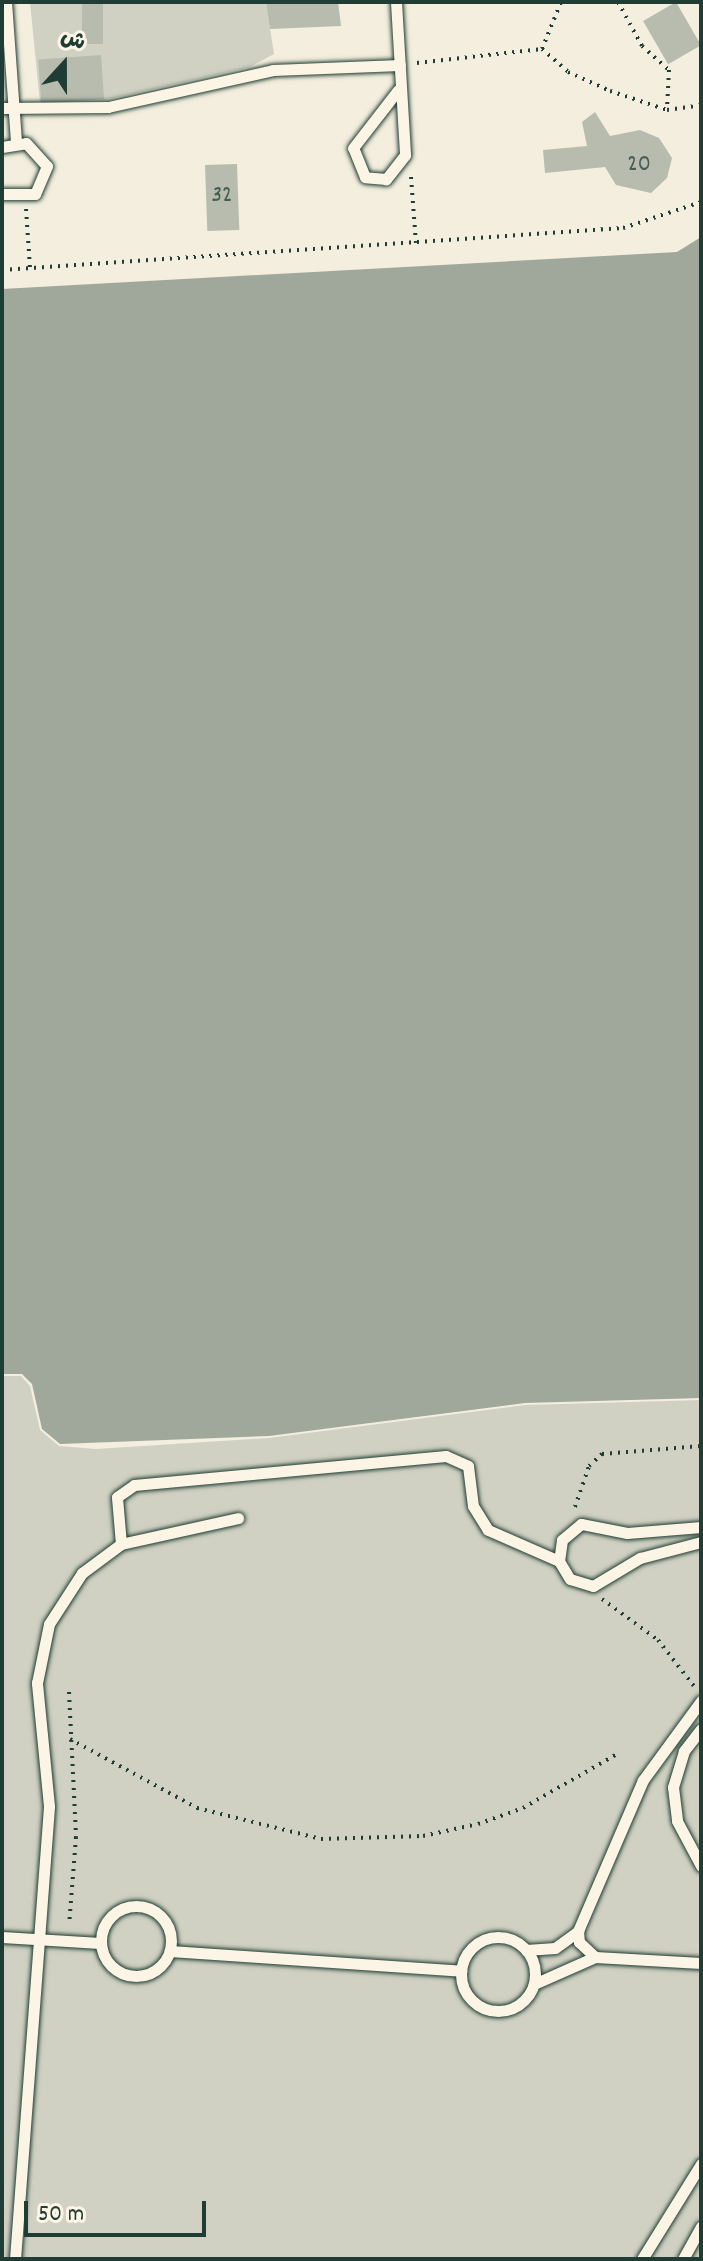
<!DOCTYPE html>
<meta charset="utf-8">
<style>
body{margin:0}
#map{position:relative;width:703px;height:2261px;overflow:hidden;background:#f3eede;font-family:Dekko,"Playpen Sans Arabic",sans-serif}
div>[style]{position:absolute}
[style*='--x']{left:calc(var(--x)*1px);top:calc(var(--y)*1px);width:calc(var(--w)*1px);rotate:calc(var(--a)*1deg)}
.green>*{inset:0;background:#d0d1c2}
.water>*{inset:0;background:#a0a89b}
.building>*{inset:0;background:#b8bcae;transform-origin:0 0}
.path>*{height:4px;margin-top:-2px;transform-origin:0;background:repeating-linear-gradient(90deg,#1f3d34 0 2px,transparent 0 8px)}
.roads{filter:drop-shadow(0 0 2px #1f3d34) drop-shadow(0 0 2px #1f3d34)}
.lane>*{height:11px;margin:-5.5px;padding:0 5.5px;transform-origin:5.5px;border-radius:5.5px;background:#fcf5e5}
.lane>.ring{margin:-5.5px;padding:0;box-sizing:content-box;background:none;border:11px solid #fcf5e5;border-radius:50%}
span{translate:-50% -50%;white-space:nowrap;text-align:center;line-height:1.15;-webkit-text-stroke:7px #fcf5e5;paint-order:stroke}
.number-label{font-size:24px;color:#455d52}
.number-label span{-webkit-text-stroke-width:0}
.frame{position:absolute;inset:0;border:4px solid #1f3d34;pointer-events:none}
.north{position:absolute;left:24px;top:24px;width:80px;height:80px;-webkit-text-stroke:6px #fcf5e5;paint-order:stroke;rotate:21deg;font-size:22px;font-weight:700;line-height:32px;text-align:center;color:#1f3d34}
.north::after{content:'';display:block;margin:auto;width:28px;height:36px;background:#1f3d34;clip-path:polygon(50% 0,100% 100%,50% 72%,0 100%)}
.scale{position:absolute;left:24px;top:2201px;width:182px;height:36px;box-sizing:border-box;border:4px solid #1f3d34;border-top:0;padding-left:10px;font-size:24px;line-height:28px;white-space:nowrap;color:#1f3d34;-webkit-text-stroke:6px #fcf5e5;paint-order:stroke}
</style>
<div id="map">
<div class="green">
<div style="clip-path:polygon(30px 2px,266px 2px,274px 54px,250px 67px,104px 100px,40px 103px)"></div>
<div style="clip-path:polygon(2px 1376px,21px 1376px,30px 1386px,40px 1430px,59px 1446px,96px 1449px,269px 1438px,525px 1405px,701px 1400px,701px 2259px,2px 2259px)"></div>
</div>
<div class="water">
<div style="clip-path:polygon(701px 237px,701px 1398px,525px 1403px,269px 1436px,60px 1444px,42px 1429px,32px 1384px,22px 1374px,2px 1374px,2px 289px,677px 252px)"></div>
</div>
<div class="building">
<div style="left:82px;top:2px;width:21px;height:42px"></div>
<div style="clip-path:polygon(266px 2px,338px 2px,341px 26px,270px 29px)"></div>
<div style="left:676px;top:2px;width:50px;height:38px;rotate:60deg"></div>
<div style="left:101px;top:55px;width:44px;height:63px;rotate:86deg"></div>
<div style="clip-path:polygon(595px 112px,610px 136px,640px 130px,659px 138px,672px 158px,667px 178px,651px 193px,616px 185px,605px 167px,545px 173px,543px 150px,587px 146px,582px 122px)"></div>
<div style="left:237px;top:164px;width:66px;height:32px;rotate:88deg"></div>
</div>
<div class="path">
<div style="--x:618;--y:2;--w:50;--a:61.4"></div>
<div style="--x:642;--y:46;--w:36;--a:42"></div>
<div style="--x:669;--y:70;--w:39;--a:93"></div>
<div style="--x:542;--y:49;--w:35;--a:41"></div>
<div style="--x:568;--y:72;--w:46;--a:24.3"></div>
<div style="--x:610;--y:91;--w:60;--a:18.4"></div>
<div style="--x:667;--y:110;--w:34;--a:-8"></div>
<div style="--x:542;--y:49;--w:51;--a:-68"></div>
<div style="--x:417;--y:63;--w:126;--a:-6.4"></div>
<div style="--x:411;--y:177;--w:66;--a:85.7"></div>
<div style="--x:26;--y:209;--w:59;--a:86.1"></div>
<div style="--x:2;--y:270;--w:622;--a:-3.87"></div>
<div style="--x:623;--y:228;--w:82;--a:-18.4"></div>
<div style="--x:575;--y:1507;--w:43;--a:-71.1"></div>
<div style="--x:589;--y:1466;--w:18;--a:-43"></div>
<div style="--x:602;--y:1454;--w:99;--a:-4.6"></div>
<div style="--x:602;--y:1599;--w:69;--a:36.2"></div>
<div style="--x:658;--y:1640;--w:58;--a:52"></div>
<div style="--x:69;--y:1692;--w:145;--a:87.2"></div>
<div style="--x:76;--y:1837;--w:88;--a:94.5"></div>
<div style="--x:70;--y:1739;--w:145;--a:28.5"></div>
<div style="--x:197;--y:1808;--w:128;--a:14"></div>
<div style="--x:321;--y:1839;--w:102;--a:-1.7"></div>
<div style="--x:423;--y:1836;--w:56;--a:-12.3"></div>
<div style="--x:478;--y:1824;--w:48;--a:-19.6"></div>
<div style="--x:523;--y:1808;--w:108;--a:-29.9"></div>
</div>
<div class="roads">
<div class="lane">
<div style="--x:6;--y:2;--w:140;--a:85.9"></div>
<div style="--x:396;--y:2;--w:153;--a:86.6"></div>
<div style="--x:405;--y:155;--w:31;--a:128"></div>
<div style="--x:386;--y:179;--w:21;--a:-175"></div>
<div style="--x:365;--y:177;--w:31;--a:-112"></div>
<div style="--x:353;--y:148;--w:73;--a:-52.2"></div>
<div style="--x:2;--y:108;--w:106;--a:-0.5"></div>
<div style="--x:108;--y:107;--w:169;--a:-12.6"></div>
<div style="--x:273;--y:70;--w:127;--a:-2.3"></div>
<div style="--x:2;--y:147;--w:24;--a:-9"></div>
<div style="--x:26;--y:143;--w:31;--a:48"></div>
<div style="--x:47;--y:166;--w:30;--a:113"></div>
<div style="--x:35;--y:194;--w:33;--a:180"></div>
<div style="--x:701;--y:1527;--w:74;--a:175.4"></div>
<div style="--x:627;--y:1533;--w:47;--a:-168.9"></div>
<div style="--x:581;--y:1524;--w:25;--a:140"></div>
<div style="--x:562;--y:1540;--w:21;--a:98"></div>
<div style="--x:559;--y:1561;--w:21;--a:59"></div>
<div style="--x:570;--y:1579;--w:24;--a:17"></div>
<div style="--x:593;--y:1586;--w:55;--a:-30.8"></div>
<div style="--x:640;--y:1558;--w:63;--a:-14.7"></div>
<div style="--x:121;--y:1544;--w:47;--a:-94.9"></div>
<div style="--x:117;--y:1497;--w:21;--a:-35"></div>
<div style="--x:134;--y:1485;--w:313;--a:-5.3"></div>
<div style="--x:446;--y:1456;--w:24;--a:24"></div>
<div style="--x:468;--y:1466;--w:40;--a:82.9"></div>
<div style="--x:473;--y:1506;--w:28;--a:58"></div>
<div style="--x:488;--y:1530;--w:77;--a:23.6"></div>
<div style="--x:701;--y:1701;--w:98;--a:126.3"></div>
<div style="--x:643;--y:1780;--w:164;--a:113.3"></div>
<div style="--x:578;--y:1931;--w:11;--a:85"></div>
<div style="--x:579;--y:1942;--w:22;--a:43"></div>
<div style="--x:595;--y:1957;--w:106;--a:3.2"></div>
<div style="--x:701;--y:1729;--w:28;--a:128"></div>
<div style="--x:684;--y:1751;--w:38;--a:107"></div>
<div style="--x:673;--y:1787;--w:34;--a:83"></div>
<div style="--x:677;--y:1821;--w:51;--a:61.9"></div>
<div class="ring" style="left:101px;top:1906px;width:59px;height:59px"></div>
<div style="--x:2;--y:1937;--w:98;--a:3.5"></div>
<div class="ring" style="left:461px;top:1937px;width:63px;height:63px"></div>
<div style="--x:526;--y:1950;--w:29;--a:-4"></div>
<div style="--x:555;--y:1948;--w:29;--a:-36"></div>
<div style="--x:170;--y:1951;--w:292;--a:3.9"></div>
<div style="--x:534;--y:1984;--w:67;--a:-23.9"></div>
<div style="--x:15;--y:2259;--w:454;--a:-85.7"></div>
<div style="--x:49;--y:1806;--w:124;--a:-95.6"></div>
<div style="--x:37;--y:1683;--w:60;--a:-78.5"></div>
<div style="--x:49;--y:1624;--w:61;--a:-57.1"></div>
<div style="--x:82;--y:1573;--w:49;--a:-36.6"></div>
<div style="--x:121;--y:1544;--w:120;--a:-12.5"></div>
<div style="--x:642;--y:2259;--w:112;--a:-58.2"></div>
<div style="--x:683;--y:2259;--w:37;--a:-61"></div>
</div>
</div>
<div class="number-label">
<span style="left:639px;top:166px">20</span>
<span style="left:222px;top:197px">32</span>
</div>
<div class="frame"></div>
<div class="north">ش</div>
<div class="scale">50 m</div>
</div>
